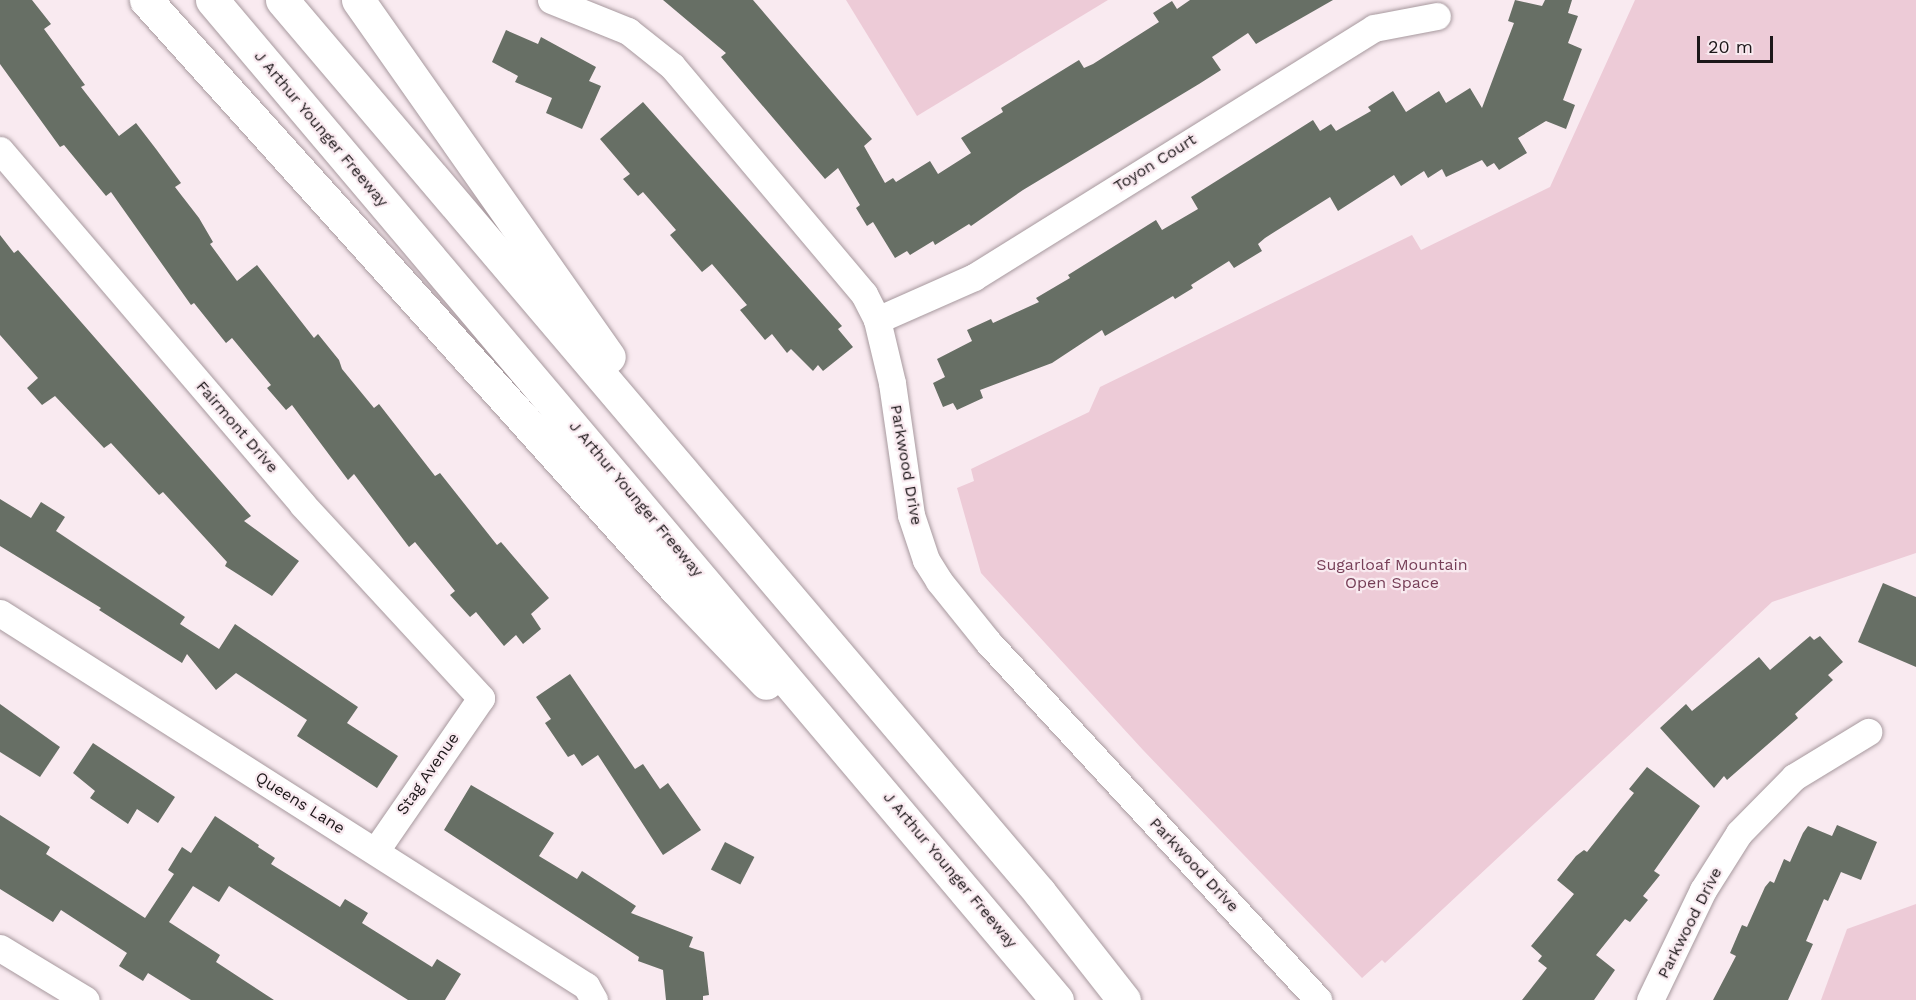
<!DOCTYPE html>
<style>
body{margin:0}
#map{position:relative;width:1916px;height:1000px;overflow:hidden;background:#f9eaf0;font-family:"Work Sans",sans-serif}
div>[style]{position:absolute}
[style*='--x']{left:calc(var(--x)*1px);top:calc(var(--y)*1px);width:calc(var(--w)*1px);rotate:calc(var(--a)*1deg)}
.green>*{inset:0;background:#edcbd7}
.building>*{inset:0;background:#676f65;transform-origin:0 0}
.roads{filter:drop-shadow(0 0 2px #a7999e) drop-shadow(0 0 2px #a7999e)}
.minor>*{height:27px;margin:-13.5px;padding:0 13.5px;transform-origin:13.5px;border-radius:13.5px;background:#fff}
.motorway>*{height:33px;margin:-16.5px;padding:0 16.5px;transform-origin:16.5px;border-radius:16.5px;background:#fff}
span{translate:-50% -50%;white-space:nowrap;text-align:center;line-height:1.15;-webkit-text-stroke:4.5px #f9eaf0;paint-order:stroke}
.street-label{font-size:16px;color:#1c1719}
.park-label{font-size:16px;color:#763e57}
.scale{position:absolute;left:1697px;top:36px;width:76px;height:27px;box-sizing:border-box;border:3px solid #1c1719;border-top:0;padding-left:8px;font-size:18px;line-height:21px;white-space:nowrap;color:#1c1719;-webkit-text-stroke:4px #f9eaf0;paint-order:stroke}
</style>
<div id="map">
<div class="green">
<div style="clip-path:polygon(846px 0,1108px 0,917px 116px)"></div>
<div style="clip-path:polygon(1635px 0,1916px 0,1916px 553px,1772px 602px,1385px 963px,1382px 960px,1362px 978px,1143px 750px,981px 573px,957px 488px,974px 481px,971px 469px,1089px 412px,1100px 387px,1412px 235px,1421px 250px,1550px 187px)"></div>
<div style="clip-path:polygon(1916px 904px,1916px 1000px,1821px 1000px,1847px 929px)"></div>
</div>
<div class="building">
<div style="clip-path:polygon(0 0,32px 0,51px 24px,44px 29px,85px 85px,81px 87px,119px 136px,136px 123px,156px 149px,181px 183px,175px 187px,199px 218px,213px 242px,210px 244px,237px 281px,257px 265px,314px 338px,318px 334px,339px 360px,342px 369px,374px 408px,379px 404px,435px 476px,440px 473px,497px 545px,501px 542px,549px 598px,531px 614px,541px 629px,523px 644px,516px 635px,504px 646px,476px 612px,470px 617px,450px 595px,455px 591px,415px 542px,409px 547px,354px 474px,348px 480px,292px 405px,286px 410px,267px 388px,271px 385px,232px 338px,226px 343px,194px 303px,191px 305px,111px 192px,106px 196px,64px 145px,60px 147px,0 64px)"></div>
<div style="clip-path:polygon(663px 0,753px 0,872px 139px,864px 146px,885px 183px,893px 178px,896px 182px,930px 161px,938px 174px,971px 153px,961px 138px,1003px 112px,1001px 108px,1079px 60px,1084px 68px,1093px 64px,1159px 22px,1153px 13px,1172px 1px,1177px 9px,1190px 0,1333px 0,1256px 44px,1248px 33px,1212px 57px,1221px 70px,1199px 84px,1023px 190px,971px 226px,969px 224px,935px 245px,933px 241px,910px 255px,907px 251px,895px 258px,873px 222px,867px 226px,856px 208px,860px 205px,838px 168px,825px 179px,721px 57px,726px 53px)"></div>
<div style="clip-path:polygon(1515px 0,1542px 6px,1545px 0,1572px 0,1568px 13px,1578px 16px,1568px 43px,1582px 49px,1563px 100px,1575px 105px,1566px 129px,1546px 121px,1518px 138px,1527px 153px,1499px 170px,1494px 163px,1487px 167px,1482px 160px,1446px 177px,1442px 169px,1428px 178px,1424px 171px,1401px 186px,1394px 175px,1338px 211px,1330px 197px,1265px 238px,1258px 244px,1262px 251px,1234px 268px,1229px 261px,1191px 285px,1193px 288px,1175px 299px,1173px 296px,1105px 336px,1102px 330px,1052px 363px,980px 390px,983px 398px,957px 410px,953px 403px,943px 407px,933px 383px,945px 377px,937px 359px,972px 341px,967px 330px,991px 319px,993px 323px,1039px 302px,1036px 298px,1070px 278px,1068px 275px,1156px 220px,1162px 230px,1198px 209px,1191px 197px,1313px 120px,1320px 131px,1331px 124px,1336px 131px,1371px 111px,1368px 107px,1393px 91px,1406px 112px,1439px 91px,1446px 103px,1470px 88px,1482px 108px,1514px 23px,1508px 21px)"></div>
<div style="clip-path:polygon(506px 30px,538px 44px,541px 37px,596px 67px,589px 81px,601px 86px,582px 129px,546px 113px,552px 98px,515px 82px,518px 76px,492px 62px)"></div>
<div style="clip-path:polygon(643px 102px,842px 326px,838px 329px,853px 347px,823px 371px,818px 365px,813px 371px,791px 349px,787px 353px,772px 334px,765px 340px,740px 310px,747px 305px,712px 264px,702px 272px,670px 235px,676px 230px,643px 192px,638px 196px,623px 179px,630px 174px,600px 139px)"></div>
<div style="clip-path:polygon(0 235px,14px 253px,18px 250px,251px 516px,244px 521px,299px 561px,272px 596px,225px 566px,227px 562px,163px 492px,159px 495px,111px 443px,104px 448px,55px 396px,42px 405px,27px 388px,38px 378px,0 335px)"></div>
<div style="clip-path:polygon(0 499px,31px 518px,41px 502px,65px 517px,56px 531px,185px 617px,180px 624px,219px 649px,235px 624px,358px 707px,347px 723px,398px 756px,377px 788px,297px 736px,307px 720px,236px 673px,216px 690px,187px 654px,182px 663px,99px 610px,101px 608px,0 546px)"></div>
<div style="clip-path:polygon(1883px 583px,1916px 597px,1916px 667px,1858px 642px)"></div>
<div style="clip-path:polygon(1810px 636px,1814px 640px,1820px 636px,1843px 662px,1828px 675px,1833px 680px,1795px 714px,1798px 718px,1727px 780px,1724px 776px,1714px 788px,1660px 728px,1686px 704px,1692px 711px,1759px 657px,1770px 670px)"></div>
<div style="clip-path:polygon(570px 674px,635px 769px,643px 764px,660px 789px,668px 783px,701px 830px,663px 855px,598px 755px,582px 766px,574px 754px,568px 757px,545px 723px,551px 719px,536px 697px)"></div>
<div style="clip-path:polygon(0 704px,60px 747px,40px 777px,0 752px)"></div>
<div style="clip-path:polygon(93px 743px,175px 797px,158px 823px,137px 809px,128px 824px,90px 798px,95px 791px,73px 773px)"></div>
<div style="clip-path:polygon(1647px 767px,1700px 806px,1654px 871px,1660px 875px,1643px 896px,1648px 900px,1630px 922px,1625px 919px,1596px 955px,1615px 970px,1594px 1000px,1522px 1000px,1547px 968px,1538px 961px,1542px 956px,1531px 946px,1574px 894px,1557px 880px,1576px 856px,1584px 850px,1587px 852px,1621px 809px,1634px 793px,1629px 789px)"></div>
<div style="clip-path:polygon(471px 785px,554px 833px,539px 856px,577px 879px,582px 871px,636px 906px,631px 913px,693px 937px,689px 947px,704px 952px,709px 995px,703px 996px,703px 1000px,666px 1000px,663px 970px,638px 961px,639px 957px,444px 830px)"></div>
<div style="clip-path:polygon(0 815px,50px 847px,46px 854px,145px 918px,174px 874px,168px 870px,182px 847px,191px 853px,215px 816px,259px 845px,258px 847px,275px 858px,271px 864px,340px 907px,345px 899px,368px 913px,362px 923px,432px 967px,437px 959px,461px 974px,445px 1000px,408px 1000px,229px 886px,219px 902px,193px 886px,169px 922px,220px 955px,216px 962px,274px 1000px,191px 1000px,148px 973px,143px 981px,119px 966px,127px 953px,61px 910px,53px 922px,0 889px)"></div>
<div style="clip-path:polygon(1837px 825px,1877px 842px,1861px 880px,1841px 872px,1828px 901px,1824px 899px,1806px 941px,1813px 944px,1788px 1000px,1713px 1000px,1736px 956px,1730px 953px,1742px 925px,1747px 927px,1765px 887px,1770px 881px,1774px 883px,1784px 859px,1790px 862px,1803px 833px,1808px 826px,1832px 836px)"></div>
<div style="left:725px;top:842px;width:33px;height:31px;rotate:27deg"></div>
</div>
<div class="roads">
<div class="minor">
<div style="--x:551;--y:0;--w:83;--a:21.9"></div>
<div style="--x:628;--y:31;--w:56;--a:38.5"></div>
<div style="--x:672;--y:66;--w:298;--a:49.9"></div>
<div style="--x:864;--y:294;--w:29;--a:63"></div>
<div style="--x:877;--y:320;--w:65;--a:76.6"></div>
<div style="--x:892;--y:383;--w:133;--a:81.8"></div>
<div style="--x:911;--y:515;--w:47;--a:71.6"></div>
<div style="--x:926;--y:560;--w:25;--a:58"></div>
<div style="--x:939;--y:581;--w:78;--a:51.2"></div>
<div style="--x:988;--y:642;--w:487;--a:47.3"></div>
<div style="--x:0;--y:150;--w:465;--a:49.5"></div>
<div style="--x:302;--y:504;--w:264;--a:47.3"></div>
<div style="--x:481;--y:698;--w:185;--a:124.6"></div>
<div style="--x:877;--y:320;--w:106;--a:-23.9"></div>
<div style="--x:974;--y:277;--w:471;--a:-31.9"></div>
<div style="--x:1374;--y:28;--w:64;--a:-10.8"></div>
<div style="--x:0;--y:613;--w:695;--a:32.48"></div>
<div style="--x:586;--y:986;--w:16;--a:60"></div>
<div style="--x:0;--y:948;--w:100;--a:31.2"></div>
<div style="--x:1650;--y:1000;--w:122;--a:-64.3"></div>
<div style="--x:1703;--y:890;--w:67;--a:-57.7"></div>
<div style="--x:1739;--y:833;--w:78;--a:-45.5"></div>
<div style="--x:1794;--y:777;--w:87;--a:-31.3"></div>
</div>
<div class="motorway">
<div style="--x:146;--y:0;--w:792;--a:48.02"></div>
<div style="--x:676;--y:589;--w:130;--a:46.2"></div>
<div style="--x:212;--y:0;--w:1309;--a:49.8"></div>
<div style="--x:282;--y:0;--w:1171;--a:49.67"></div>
<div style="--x:1040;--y:893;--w:136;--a:51.9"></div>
<div style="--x:358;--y:0;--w:436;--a:54.9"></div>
</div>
</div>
<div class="street-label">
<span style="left:321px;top:129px;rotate:50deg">J Arthur Younger Freeway</span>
<span style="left:1155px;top:163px;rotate:-32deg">Toyon Court</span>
<span style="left:237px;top:427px;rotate:49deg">Fairmont Drive</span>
<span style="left:906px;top:465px;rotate:80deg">Parkwood Drive</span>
<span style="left:636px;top:499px;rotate:50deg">J Arthur Younger Freeway</span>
<span style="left:428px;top:774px;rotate:-55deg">Stag Avenue</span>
<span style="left:300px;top:803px;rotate:32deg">Queens Lane</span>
<span style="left:1194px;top:865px;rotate:47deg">Parkwood Drive</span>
<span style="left:950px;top:870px;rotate:50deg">J Arthur Younger Freeway</span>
<span style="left:1690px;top:923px;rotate:-63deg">Parkwood Drive</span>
</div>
<div class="park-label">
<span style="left:1392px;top:574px">Sugarloaf Mountain<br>Open Space</span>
</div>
<div class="scale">20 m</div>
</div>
